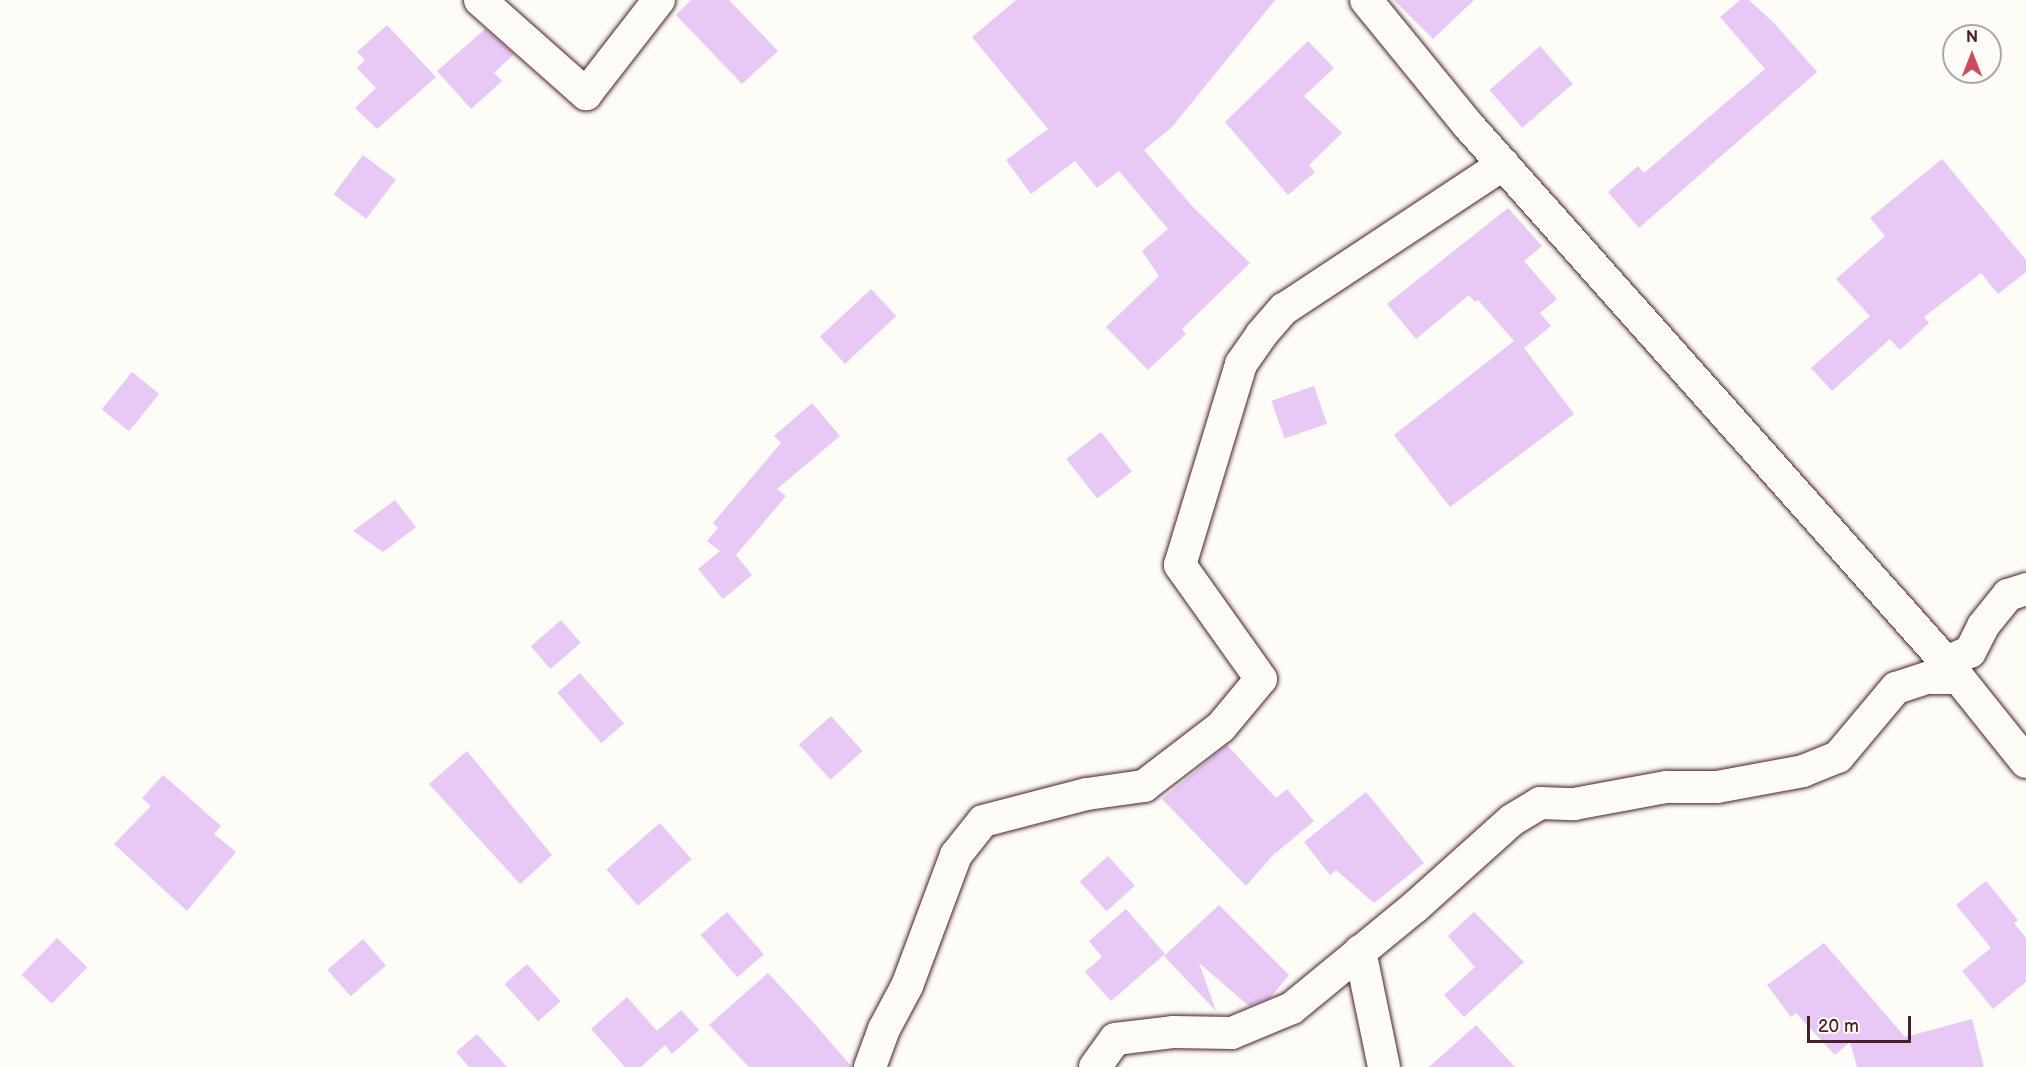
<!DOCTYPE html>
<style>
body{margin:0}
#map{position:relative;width:2026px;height:1067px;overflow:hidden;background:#fdfcf7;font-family:"Balsamiq Sans",sans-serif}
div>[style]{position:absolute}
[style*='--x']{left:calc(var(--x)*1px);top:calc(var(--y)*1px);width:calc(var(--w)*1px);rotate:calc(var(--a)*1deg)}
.building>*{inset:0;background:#e8c8f5;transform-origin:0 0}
.roads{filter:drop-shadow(0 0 2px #4a1f2b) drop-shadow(0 0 2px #4a1f2b)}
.street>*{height:32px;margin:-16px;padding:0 16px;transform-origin:16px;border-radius:16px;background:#fdfcf7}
span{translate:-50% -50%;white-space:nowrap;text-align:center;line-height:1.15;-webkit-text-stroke:4.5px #fdfcf7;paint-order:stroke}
.north{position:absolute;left:1942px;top:24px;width:60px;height:60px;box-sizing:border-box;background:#fdfcf7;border:2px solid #b5a4a5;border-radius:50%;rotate:0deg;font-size:16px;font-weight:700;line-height:24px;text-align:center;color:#4a1f2b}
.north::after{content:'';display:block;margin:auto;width:21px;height:27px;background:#d1495b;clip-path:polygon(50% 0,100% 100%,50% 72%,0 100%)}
.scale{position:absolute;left:1807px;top:1016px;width:104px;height:27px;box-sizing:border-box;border:3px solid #4a1f2b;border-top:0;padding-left:8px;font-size:18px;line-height:21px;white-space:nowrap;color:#4a1f2b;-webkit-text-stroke:4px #fdfcf7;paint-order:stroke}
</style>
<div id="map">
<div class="building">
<div style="clip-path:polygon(691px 0,729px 0,778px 51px,742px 84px,676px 15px)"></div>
<div style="clip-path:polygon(1016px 0,1275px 0,1172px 127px,1144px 150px,1192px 206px,1250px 263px,1182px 329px,1186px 334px,1148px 370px,1106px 327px,1159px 276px,1142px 251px,1168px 229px,1119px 171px,1097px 188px,1075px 161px,1031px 194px,1006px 160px,1048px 129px,972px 37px)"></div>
<div style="clip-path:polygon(1394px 0,1474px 0,1433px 39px)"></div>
<div style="clip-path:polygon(1740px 0,1749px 0,1775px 24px,1817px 72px,1639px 228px,1608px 192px,1638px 166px,1644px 173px,1765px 69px,1720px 17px)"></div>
<div style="clip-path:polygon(387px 25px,436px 77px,377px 129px,355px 108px,376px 88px,357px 68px,365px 60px,357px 52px)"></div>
<div style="clip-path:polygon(485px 29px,514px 54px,494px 73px,502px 81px,471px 109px,437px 71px)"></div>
<div style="clip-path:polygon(1308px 41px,1334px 68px,1304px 96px,1342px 133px,1309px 165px,1315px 172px,1288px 195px,1225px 122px)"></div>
<div style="left:1540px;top:46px;width:50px;height:67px;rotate:49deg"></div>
<div style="left:363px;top:155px;width:41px;height:49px;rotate:37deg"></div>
<div style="clip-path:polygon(1942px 159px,2026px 260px,2026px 272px,1998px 294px,1981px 273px,1924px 317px,1929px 323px,1900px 350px,1890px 339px,1832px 391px,1811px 368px,1870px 316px,1836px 279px,1885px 236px,1870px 218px)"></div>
<div style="clip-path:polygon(1508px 208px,1542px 246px,1524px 261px,1557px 299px,1540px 313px,1551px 326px,1524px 348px,1574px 414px,1450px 507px,1394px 435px,1514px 341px,1478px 300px,1475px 302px,1469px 295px,1416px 339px,1387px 304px)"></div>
<div style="left:871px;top:289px;width:37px;height:70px;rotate:47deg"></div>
<div style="left:132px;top:372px;width:35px;height:48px;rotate:39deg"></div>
<div style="left:1314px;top:386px;width:40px;height:45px;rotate:71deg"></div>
<div style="clip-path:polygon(812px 403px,840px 436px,777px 489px,786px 496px,736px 555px,752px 575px,723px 599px,698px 569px,720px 551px,707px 541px,718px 528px,713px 523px,781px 443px,774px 436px)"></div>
<div style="left:1101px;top:432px;width:50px;height:44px;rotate:52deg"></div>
<div style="clip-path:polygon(395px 500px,416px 527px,383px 552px,353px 531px)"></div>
<div style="left:561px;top:620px;width:30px;height:40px;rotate:49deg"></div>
<div style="left:580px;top:673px;width:67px;height:30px;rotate:49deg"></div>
<div style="left:831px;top:716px;width:47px;height:43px;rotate:48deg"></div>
<div style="clip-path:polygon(1227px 745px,1276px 798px,1287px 789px,1314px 821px,1272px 856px,1246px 886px,1162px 799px)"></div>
<div style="clip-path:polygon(467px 751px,552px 855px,520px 884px,429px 784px)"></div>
<div style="clip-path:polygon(163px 775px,221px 826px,214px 834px,236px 852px,187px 911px,114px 844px,151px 806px,142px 798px)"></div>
<div style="clip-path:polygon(1366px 792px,1424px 863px,1374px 903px,1336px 870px,1330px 875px,1304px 842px)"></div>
<div style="left:660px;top:823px;width:48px;height:71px;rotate:49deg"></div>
<div style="left:1108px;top:856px;width:40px;height:38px;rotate:48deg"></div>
<div style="clip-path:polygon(1986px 881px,2018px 920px,2014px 923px,2026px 938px,2026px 982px,1993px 1009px,1962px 971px,1991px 948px,1956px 905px)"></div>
<div style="clip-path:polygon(1219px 905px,1289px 975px,1270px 998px,1249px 1006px,1199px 963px,1216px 1011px,1164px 956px)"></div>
<div style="clip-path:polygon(1126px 909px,1165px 954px,1111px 1001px,1085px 972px,1102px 957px,1089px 941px)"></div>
<div style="left:727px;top:912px;width:56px;height:35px;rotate:49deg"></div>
<div style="clip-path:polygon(1474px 912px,1524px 962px,1464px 1017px,1444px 995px,1475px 967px,1448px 936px)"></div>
<div style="left:57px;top:938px;width:42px;height:51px;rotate:44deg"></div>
<div style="left:363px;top:939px;width:35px;height:47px;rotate:49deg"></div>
<div style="clip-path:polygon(1824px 943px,1905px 1037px,1972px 1019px,1984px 1067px,1857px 1067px,1850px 1042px,1835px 1055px,1796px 1013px,1791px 1017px,1767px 985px)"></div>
<div style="left:527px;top:964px;width:50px;height:30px;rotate:48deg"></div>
<div style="clip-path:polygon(768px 973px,806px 1014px,852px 1067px,749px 1067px,709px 1025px)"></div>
<div style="clip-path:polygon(627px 997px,657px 1031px,681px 1010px,699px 1030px,672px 1054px,665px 1045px,641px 1067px,625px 1067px,591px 1029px)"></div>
<div style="clip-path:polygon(1476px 1025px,1515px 1067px,1429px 1067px)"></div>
<div style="clip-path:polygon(477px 1034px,507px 1067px,469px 1067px,456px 1052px)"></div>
</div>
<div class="roads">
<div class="street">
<div style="--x:480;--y:0;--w:142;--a:41.6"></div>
<div style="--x:586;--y:94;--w:119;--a:-52.2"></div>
<div style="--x:1366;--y:0;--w:161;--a:50.8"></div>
<div style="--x:1468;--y:125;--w:719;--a:48.33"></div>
<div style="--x:1946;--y:662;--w:128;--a:51.3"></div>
<div style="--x:1946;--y:662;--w:26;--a:-23"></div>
<div style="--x:1970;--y:652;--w:29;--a:-63"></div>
<div style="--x:1983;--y:626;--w:40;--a:-51"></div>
<div style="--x:2008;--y:595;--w:19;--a:-18"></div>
<div style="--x:1360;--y:951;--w:118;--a:78.3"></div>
<div style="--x:870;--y:1067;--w:40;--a:-69.8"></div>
<div style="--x:884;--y:1029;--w:49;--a:-61.9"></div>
<div style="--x:907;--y:986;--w:140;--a:-69.5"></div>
<div style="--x:956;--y:855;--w:43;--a:-51.5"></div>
<div style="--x:983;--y:821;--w:107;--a:-14.6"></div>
<div style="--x:1087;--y:794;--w:58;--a:-8"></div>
<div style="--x:1144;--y:786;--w:97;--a:-37.5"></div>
<div style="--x:1221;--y:727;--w:62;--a:-50.2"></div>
<div style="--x:1261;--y:679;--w:140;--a:-125.4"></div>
<div style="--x:1180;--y:565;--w:210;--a:-73.1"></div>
<div style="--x:1241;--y:364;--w:35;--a:-55"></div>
<div style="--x:1261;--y:335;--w:35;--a:-49"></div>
<div style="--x:1284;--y:309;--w:263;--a:-33.4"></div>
<div style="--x:1095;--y:1067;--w:34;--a:-54"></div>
<div style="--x:1115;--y:1039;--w:58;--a:-6.9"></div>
<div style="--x:1173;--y:1032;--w:59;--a:1"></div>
<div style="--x:1232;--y:1033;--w:65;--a:-22.6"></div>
<div style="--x:1292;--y:1008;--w:159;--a:-39.4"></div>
<div style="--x:1415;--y:907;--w:130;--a:-41.9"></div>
<div style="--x:1512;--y:820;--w:33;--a:-31"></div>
<div style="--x:1540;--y:803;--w:34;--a:2"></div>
<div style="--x:1574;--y:804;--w:95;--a:-10.4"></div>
<div style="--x:1667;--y:787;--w:50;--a:0"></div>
<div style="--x:1717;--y:787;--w:87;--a:-10.5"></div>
<div style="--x:1803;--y:771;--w:38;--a:-22"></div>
<div style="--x:1838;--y:757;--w:90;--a:-50"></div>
<div style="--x:1896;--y:688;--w:33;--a:-18"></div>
<div style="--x:1927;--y:678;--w:32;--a:0"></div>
</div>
</div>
<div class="north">N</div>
<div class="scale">20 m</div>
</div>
